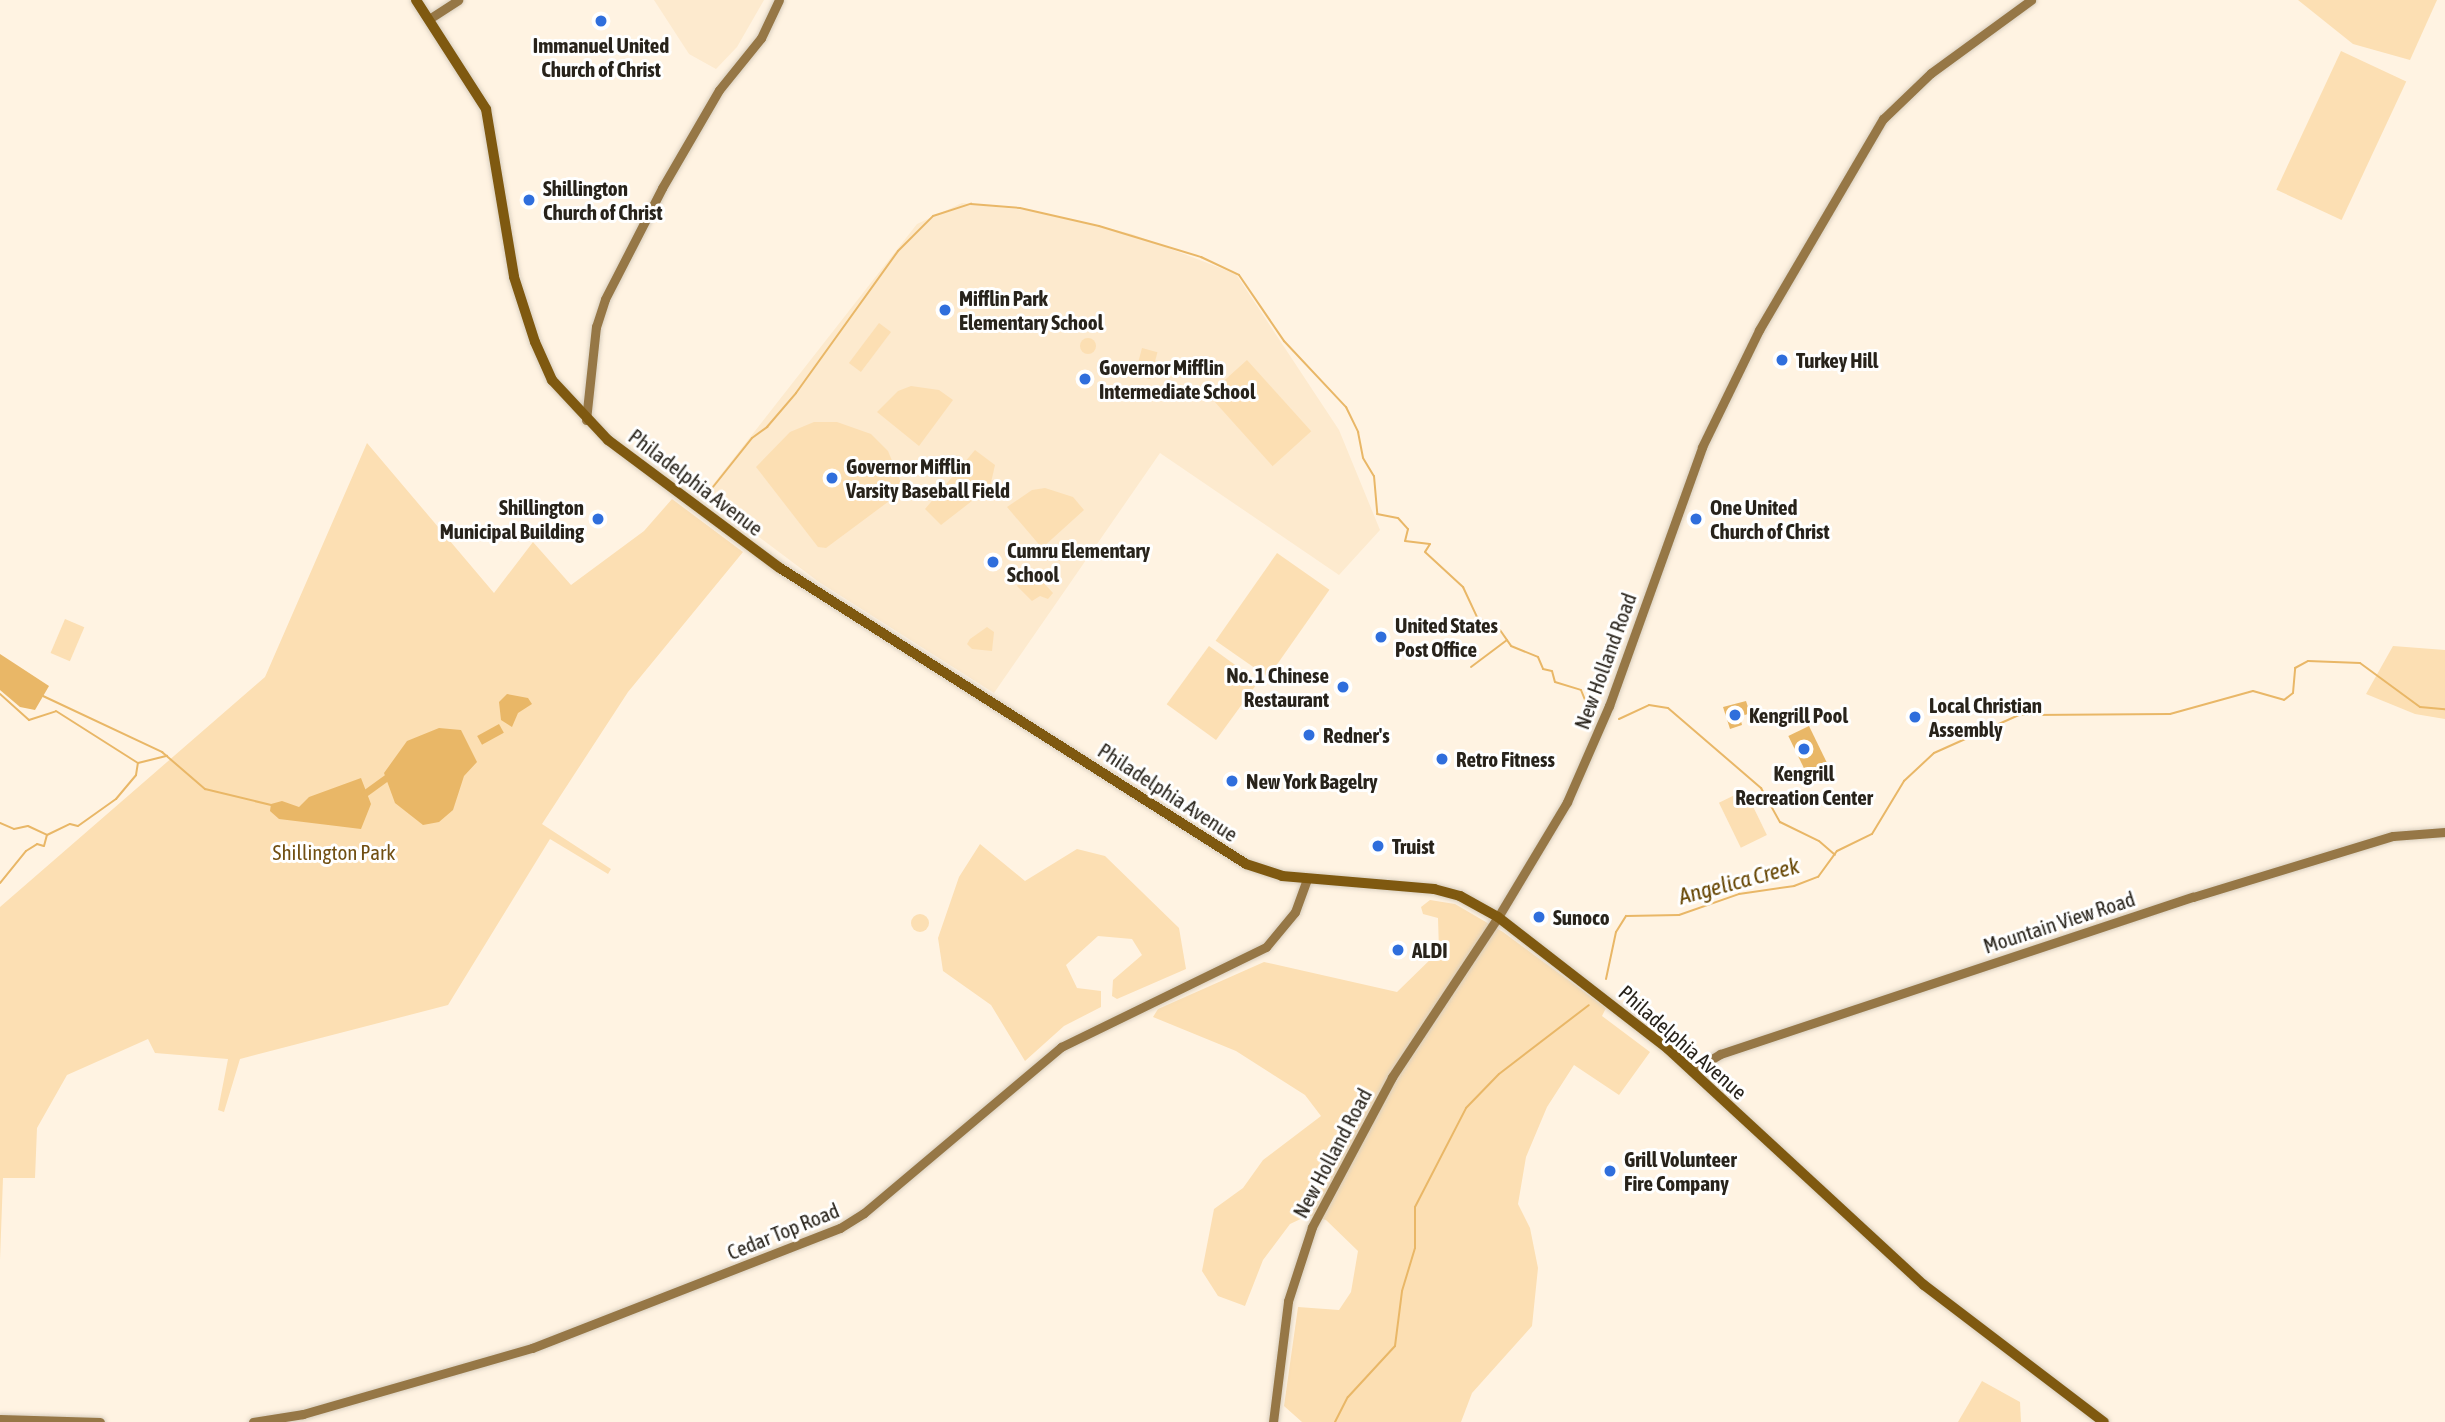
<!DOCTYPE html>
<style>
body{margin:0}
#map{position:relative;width:2445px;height:1422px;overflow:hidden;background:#fff3e2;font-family:"Asap Condensed",sans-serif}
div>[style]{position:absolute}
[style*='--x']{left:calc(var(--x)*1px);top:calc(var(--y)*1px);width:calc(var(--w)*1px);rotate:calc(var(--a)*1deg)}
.built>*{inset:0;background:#fdeace}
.green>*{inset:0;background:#fcdfb3;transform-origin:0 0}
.round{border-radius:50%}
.water>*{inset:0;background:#e9b767;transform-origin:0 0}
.stream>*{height:2px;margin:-1px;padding:0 1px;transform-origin:1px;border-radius:1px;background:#e9b767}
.canal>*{height:7px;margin:-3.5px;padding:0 3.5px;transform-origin:3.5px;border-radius:3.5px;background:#e9b767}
.roads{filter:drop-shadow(0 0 2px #d8cebe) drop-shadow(0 0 2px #d8cebe)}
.secondary>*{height:9px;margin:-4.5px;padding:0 4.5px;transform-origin:4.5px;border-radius:4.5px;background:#967746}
.primary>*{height:10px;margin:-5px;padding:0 5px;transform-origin:5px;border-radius:5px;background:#7f5910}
.dots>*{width:19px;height:19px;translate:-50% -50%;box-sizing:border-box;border:4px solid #fff;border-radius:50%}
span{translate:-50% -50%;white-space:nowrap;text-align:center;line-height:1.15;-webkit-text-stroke:6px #fff;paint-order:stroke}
.poi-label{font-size:21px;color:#28231b;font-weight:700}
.left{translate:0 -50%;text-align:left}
.right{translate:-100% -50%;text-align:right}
.street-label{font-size:21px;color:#28231b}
.park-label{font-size:21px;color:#714f12}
.water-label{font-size:23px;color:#654400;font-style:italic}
</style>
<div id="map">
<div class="built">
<div style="clip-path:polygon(654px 0,764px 0,737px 47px,716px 69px,689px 54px)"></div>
<div style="clip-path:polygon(962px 203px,1035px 211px,1132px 234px,1236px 274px,1339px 430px,1380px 530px,1339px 575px,1160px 453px,994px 693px,819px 582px,704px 496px,917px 224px)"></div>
</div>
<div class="green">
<div style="clip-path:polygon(2298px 0,2437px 0,2410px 60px,2353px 44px)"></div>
<div style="left:2341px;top:51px;width:72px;height:153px;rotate:25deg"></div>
<div style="left:879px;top:323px;width:15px;height:50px;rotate:37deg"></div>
<div class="round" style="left:1080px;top:338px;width:16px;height:16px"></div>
<div style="left:1142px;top:348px;width:16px;height:28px;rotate:15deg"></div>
<div style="left:1247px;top:360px;width:96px;height:52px;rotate:48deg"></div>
<div style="clip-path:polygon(911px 386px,939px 390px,953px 400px,919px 446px,877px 412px,898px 391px)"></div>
<div style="clip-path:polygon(814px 422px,837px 422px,871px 434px,888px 451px,904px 490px,826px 548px,818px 547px,756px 467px,790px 432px)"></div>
<div style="clip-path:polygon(367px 443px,494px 593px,533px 542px,571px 585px,644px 531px,672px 499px,743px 552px,628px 692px,542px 824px,611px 869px,608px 874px,550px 839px,448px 1005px,240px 1059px,224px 1112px,218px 1110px,228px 1059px,155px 1053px,148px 1039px,67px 1075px,37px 1128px,35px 1178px,3px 1178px,0 1260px,0 907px,265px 677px)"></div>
<div style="clip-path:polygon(975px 450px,995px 465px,990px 487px,941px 525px,925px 509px)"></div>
<div style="clip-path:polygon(1045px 488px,1073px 497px,1084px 510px,1042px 548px,1007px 507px,1032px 490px)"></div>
<div style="left:1277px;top:553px;width:64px;height:107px;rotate:35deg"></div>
<div style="clip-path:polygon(1030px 568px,1053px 593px,1048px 599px,1040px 596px,1032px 601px,1017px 586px)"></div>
<div style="left:65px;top:619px;width:21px;height:37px;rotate:23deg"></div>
<div style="clip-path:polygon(987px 627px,994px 632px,992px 651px,972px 649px,967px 644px,970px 639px)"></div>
<div style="left:1209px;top:646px;width:61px;height:72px;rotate:36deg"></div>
<div style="clip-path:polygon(2393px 646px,2445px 650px,2445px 719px,2415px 714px,2366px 694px)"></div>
<div style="left:1745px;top:790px;width:50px;height:29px;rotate:64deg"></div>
<div style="clip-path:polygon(980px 844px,1025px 881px,1077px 849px,1105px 856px,1179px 928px,1186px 969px,1117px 999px,1112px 996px,1113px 980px,1142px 955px,1132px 939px,1098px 936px,1066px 965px,1077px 988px,1101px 991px,1101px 1007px,1064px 1026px,1025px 1061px,991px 1005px,943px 971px,938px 938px,959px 877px)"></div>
<div style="clip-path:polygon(1430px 900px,1455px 904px,1503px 932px,1606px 1008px,1602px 1016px,1650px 1052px,1619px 1095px,1574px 1065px,1547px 1107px,1526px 1157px,1518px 1204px,1530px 1228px,1538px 1268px,1532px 1326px,1472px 1393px,1461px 1422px,1302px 1422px,1284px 1406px,1298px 1307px,1339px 1310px,1351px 1292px,1358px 1251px,1326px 1220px,1309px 1215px,1290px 1224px,1263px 1260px,1245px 1306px,1218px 1296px,1202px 1271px,1214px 1209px,1243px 1188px,1263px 1160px,1321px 1116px,1305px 1095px,1236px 1051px,1153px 1017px,1158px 1009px,1264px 962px,1397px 992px,1439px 951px,1438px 918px,1423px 914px,1421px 907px)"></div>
<div class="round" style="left:911px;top:914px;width:18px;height:18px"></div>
<div style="clip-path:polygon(1982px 1381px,2020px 1402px,2021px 1422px,1958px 1422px)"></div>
</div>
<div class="water">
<div style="clip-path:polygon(0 654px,49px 686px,35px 710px,20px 707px,0 690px)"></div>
<div style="clip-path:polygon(507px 694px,528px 698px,532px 704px,518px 713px,512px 727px,501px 720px,499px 702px)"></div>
<div style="clip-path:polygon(1746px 701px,1750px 713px,1740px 717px,1742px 725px,1730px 729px,1723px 707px)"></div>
<div style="left:499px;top:724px;width:10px;height:25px;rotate:61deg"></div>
<div style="left:1809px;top:726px;width:48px;height:23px;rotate:64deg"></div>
<div style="clip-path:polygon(439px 728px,461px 730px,477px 762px,464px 776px,453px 810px,439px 822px,423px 825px,395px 803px,384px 773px,407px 741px)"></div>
<div style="clip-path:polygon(361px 778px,371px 804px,361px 829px,279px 819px,270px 811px,271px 804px,282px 801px,299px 807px,309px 797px)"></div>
</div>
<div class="stream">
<div style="--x:705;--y:497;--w:75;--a:-51.5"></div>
<div style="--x:752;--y:438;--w:19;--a:-36"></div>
<div style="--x:767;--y:427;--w:45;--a:-49.5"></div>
<div style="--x:796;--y:393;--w:175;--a:-54.3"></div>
<div style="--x:898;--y:251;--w:49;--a:-45"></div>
<div style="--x:933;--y:216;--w:40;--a:-18"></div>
<div style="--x:971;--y:204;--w:49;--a:4.7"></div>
<div style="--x:1020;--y:208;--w:81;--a:12.8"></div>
<div style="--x:1099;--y:226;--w:107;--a:16.9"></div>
<div style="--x:1201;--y:257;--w:42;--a:25.3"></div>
<div style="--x:1239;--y:275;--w:80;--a:55.7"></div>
<div style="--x:1284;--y:341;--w:91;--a:46.8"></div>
<div style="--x:1346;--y:407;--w:28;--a:64"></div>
<div style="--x:1358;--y:432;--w:26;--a:79"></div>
<div style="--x:1363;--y:458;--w:21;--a:59"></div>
<div style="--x:1374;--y:476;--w:38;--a:85"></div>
<div style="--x:1377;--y:514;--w:21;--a:11"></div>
<div style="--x:1398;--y:518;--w:15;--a:48"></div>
<div style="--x:1408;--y:529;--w:12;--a:104"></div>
<div style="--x:1405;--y:541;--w:25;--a:7"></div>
<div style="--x:1430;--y:544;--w:9;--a:122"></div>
<div style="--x:1425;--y:552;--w:52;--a:42.6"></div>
<div style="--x:1463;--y:587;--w:33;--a:65"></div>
<div style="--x:1477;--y:617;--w:26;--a:29"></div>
<div style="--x:1500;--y:630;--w:19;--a:55"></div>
<div style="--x:1511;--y:646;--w:29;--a:22"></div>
<div style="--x:1538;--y:657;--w:13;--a:67"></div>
<div style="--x:1543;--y:669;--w:9;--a:13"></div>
<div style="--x:1552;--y:671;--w:11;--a:75"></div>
<div style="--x:1555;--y:682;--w:27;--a:17"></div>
<div style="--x:1581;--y:690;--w:18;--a:68"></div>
<div style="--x:1471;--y:667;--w:45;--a:-36.9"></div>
<div style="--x:0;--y:694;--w:39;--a:42"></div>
<div style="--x:29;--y:720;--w:28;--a:-18"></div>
<div style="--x:56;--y:711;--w:97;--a:32.4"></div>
<div style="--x:138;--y:763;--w:30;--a:-14"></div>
<div style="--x:43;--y:696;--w:132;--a:25.2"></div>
<div style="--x:162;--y:752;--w:57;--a:40.7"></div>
<div style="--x:205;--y:789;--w:68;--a:13.6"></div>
<div style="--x:1619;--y:719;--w:33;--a:-25"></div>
<div style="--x:1649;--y:705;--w:19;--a:9"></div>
<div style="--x:1668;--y:708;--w:123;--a:40.7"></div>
<div style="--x:1761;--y:788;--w:39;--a:61"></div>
<div style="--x:1780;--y:822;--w:43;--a:26"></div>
<div style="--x:1819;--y:841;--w:21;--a:41"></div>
<div style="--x:0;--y:823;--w:15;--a:23"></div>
<div style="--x:14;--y:829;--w:14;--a:-12"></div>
<div style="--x:28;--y:826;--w:21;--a:25"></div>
<div style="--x:47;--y:835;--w:25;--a:-26"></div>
<div style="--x:70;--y:824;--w:8;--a:14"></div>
<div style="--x:78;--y:826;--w:47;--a:-35.4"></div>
<div style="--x:116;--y:799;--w:31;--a:-50"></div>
<div style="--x:136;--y:775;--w:12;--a:-81"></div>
<div style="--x:0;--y:883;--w:41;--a:-50.9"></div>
<div style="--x:26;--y:851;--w:13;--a:-32"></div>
<div style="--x:37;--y:844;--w:7;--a:16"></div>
<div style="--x:44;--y:846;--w:11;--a:-75"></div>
<div style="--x:1606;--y:979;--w:48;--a:-78"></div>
<div style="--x:1616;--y:932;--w:19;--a:-58"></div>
<div style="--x:1626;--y:916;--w:53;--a:-1.1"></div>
<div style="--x:1679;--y:915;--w:64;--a:-19.3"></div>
<div style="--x:1739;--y:894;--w:56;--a:-8.3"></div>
<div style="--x:1794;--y:886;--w:26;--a:-21"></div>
<div style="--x:1818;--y:877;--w:32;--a:-54"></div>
<div style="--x:1837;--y:851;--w:39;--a:-26"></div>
<div style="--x:1872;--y:834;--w:62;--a:-58.9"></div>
<div style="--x:1904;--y:781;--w:41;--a:-43"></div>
<div style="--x:1934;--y:753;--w:93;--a:-24.1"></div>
<div style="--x:2019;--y:715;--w:151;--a:-0.4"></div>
<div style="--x:2170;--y:714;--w:86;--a:-15.5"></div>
<div style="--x:2253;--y:691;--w:32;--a:16"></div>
<div style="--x:2284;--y:700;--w:11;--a:-38"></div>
<div style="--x:2293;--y:693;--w:25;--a:-85"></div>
<div style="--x:2295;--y:668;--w:15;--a:-28"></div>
<div style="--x:2308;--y:661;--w:52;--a:2.2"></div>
<div style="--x:2360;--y:663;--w:74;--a:36.3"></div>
<div style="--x:2420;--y:707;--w:25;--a:5"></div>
<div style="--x:1335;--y:1422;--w:28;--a:-63"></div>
<div style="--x:1348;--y:1397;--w:69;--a:-47.3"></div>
<div style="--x:1395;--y:1346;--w:55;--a:-82.7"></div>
<div style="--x:1402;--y:1291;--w:45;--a:-73.2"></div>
<div style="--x:1415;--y:1248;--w:41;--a:-90"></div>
<div style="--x:1415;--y:1207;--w:111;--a:-62.7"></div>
<div style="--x:1466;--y:1108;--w:47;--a:-45.9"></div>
<div style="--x:1499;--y:1074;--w:113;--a:-37.5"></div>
</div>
<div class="canal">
<div style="--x:365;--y:793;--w:26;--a:-36"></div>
</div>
<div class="roads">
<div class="secondary">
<div style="--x:429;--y:19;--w:35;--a:-33"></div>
<div style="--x:586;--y:420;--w:94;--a:-83.9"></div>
<div style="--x:596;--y:327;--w:29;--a:-72"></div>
<div style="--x:605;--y:299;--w:125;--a:-62.8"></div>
<div style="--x:662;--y:188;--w:113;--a:-59.8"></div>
<div style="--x:719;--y:90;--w:67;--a:-51.1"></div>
<div style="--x:761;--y:38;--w:42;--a:-64.7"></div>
<div style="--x:1692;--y:1071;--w:33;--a:-31"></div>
<div style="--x:1720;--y:1054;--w:498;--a:-18.4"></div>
<div style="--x:2193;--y:897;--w:209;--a:-17"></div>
<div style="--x:2393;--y:836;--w:52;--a:-4.4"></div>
<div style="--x:0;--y:1419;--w:100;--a:1.7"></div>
<div style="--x:253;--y:1422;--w:51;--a:-9.1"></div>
<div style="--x:303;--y:1414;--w:238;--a:-16.1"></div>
<div style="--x:532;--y:1348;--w:331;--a:-21.3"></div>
<div style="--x:840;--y:1228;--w:28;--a:-32"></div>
<div style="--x:864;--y:1213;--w:258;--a:-40.1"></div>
<div style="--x:1061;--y:1047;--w:228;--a:-26"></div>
<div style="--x:1266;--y:947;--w:45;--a:-50.4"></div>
<div style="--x:1295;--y:912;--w:35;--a:-70"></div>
<div style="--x:1273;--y:1422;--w:122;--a:-82.9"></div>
<div style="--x:1288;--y:1301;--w:78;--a:-72"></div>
<div style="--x:1312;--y:1227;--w:170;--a:-61.9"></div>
<div style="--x:1392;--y:1077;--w:192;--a:-56.5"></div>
<div style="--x:1498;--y:917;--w:134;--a:-59"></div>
<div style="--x:1567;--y:802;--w:105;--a:-66.4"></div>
<div style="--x:1609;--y:706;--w:275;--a:-70.2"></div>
<div style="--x:1702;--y:447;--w:130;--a:-64"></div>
<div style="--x:1759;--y:330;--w:245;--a:-59.6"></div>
<div style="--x:1883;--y:119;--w:66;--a:-43.8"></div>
<div style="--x:1931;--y:73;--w:124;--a:-36.1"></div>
</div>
<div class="primary">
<div style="--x:416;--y:0;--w:130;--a:57.3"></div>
<div style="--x:486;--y:109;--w:170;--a:80.5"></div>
<div style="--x:514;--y:277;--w:68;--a:72.1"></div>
<div style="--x:535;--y:342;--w:42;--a:65.9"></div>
<div style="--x:552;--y:380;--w:82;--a:47"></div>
<div style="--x:608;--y:440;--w:214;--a:36.7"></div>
<div style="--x:780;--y:568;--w:552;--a:32.42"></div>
<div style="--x:1246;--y:864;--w:38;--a:18"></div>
<div style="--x:1282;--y:876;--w:153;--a:4.9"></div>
<div style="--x:1434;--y:889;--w:27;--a:15"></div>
<div style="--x:1460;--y:896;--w:43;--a:28.9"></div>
<div style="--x:1498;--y:917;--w:215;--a:37.8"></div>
<div style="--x:1668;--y:1049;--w:348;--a:42.7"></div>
<div style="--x:1924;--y:1285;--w:226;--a:37.3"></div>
</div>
</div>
<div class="dots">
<div style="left:601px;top:21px;background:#2f6edc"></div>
<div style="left:529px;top:200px;background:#2f6edc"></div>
<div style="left:945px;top:310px;background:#2f6edc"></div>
<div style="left:1782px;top:360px;background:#2f6edc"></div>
<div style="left:1085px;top:379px;background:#2f6edc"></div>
<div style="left:832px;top:478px;background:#2f6edc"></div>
<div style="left:598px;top:519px;background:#2f6edc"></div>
<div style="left:1696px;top:519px;background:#2f6edc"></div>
<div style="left:993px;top:562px;background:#2f6edc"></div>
<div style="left:1381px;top:637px;background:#2f6edc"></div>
<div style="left:1343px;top:687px;background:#2f6edc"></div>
<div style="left:1735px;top:715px;background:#2f6edc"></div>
<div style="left:1915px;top:717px;background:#2f6edc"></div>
<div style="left:1309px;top:735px;background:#2f6edc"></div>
<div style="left:1804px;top:749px;background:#2f6edc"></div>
<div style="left:1442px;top:759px;background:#2f6edc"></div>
<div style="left:1232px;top:781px;background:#2f6edc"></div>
<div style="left:1378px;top:846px;background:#2f6edc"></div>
<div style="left:1539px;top:917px;background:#2f6edc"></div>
<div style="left:1398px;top:950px;background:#2f6edc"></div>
<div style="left:1610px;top:1171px;background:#2f6edc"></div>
</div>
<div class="poi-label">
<span style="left:601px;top:57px">Immanuel United<br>Church of Christ</span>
<span class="left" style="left:543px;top:200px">Shillington<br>Church of Christ</span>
<span class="left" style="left:959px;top:310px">Mifflin Park<br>Elementary School</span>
<span class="left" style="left:1796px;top:360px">Turkey Hill</span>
<span class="left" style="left:1099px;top:379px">Governor Mifflin<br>Intermediate School</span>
<span class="left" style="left:846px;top:478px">Governor Mifflin<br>Varsity Baseball Field</span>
<span class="right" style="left:584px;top:519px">Shillington<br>Municipal Building</span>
<span class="left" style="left:1710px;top:519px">One United<br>Church of Christ</span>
<span class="left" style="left:1007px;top:562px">Cumru Elementary<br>School</span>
<span class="left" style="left:1395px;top:637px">United States<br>Post Office</span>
<span class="right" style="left:1329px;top:687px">No. 1 Chinese<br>Restaurant</span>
<span class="left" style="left:1929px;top:717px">Local Christian<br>Assembly</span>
<span class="left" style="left:1749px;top:715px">Kengrill Pool</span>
<span class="left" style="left:1323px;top:735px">Redner's</span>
<span class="left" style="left:1456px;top:759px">Retro Fitness</span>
<span style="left:1804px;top:785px">Kengrill<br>Recreation Center</span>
<span class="left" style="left:1246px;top:781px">New York Bagelry</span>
<span class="left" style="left:1392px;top:846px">Truist</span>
<span class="left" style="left:1553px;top:917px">Sunoco</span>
<span class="left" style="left:1412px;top:950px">ALDI</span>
<span class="left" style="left:1624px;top:1171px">Grill Volunteer<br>Fire Company</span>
</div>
<div class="street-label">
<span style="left:696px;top:482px;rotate:37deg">Philadelphia Avenue</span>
<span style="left:1605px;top:661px;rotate:-70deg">New Holland Road</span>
<span style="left:1168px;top:792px;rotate:33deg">Philadelphia Avenue</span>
<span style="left:2059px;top:922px;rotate:-18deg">Mountain View Road</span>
<span style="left:1683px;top:1042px;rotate:41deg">Philadelphia Avenue</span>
<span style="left:1332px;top:1153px;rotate:-62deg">New Holland Road</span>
<span style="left:783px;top:1231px;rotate:-22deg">Cedar Top Road</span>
</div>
<div class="park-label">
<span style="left:334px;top:852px">Shillington Park</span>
</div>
<div class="water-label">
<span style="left:1739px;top:881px;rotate:-15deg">Angelica Creek</span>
</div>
</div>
